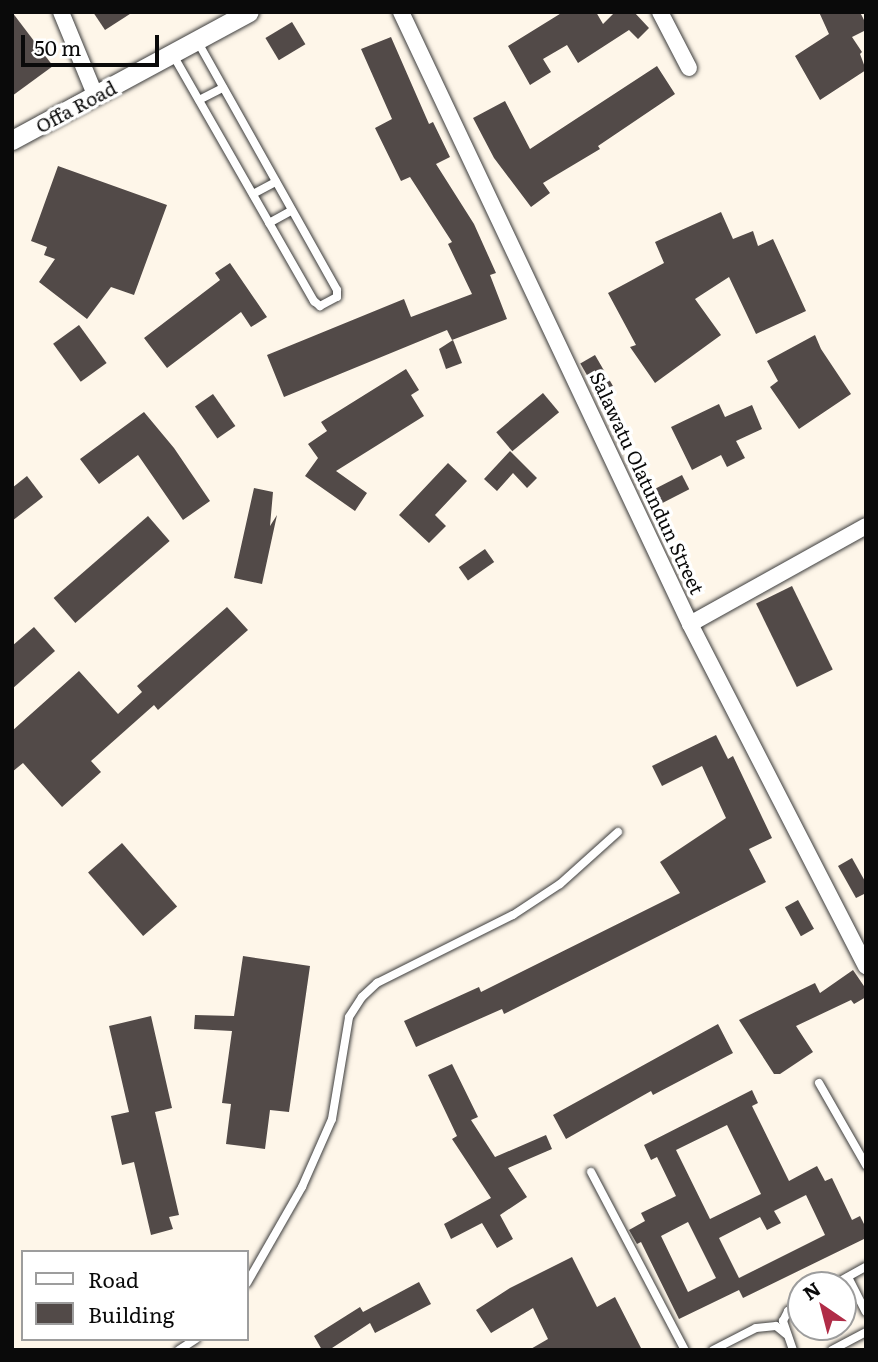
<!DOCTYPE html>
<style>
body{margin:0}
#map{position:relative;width:878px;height:1362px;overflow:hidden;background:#fef6e9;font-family:Literata,serif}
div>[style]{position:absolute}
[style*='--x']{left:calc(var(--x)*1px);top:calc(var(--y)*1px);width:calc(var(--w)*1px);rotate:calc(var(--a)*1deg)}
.building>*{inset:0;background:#524a48;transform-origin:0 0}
.roads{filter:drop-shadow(0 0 2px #3d3d3d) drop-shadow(0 0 2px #3d3d3d)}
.service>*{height:8px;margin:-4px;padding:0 4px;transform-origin:4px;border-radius:4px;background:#fff}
.minor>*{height:16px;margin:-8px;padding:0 8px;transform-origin:8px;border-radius:8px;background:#fff}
.tertiary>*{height:19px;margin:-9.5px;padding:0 9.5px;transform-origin:9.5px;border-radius:9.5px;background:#fff}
span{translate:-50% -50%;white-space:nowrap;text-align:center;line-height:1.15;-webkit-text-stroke:7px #fff;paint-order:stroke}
.street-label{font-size:19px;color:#0a0a0a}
.frame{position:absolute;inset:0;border:14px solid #0a0a0a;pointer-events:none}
.legend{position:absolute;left:21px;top:1250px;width:228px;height:91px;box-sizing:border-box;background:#fff;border:2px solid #9d9d9d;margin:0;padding:9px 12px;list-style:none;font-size:21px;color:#0a0a0a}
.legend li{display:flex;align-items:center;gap:14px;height:35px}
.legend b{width:35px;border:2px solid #9d9d9d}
.north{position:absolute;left:787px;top:1271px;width:70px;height:70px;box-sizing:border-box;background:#fff;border:2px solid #9d9d9d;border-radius:50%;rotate:325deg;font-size:19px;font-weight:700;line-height:28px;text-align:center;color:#0a0a0a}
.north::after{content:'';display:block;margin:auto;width:24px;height:32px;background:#b02c47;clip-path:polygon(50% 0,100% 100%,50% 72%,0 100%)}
.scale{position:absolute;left:21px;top:35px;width:138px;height:32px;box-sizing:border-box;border:4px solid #0a0a0a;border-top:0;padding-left:9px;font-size:21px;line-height:24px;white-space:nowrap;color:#0a0a0a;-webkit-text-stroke:5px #fff;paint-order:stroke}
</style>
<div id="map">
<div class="building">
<div style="clip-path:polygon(12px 12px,53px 66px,12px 96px)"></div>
<div style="clip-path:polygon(93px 12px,133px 12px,105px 30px)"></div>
<div style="clip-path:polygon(563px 12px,596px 12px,603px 24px,615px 12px,634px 12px,649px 28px,638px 39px,629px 30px,578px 63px,567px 45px,543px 59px,551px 72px,530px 85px,508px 46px)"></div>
<div style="clip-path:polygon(819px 12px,860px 12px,866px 24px,866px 30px,852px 37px,862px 52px,860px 54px,866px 70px,820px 100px,795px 56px,829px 34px)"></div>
<div style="left:292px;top:22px;width:26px;height:31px;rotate:59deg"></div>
<div style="clip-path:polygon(391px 37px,429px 124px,433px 122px,450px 157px,436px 164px,474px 224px,496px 273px,490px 275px,507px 319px,452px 340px,447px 330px,284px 397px,267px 355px,404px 299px,411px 317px,472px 294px,448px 244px,452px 242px,410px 177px,401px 181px,375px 128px,392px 119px,361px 49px)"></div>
<div style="clip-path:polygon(657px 66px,675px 94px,598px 146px,600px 149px,543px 183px,550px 193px,531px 207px,494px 158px,473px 118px,505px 101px,530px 149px)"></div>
<div style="clip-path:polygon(58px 166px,167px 205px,134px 295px,111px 287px,87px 319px,39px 282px,55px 259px,44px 255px,47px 247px,31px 241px)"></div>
<div style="clip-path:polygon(721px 212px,733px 239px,753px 231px,758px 246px,773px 239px,806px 311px,756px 334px,729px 277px,695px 299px,721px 335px,655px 383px,630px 347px,636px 345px,608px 293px,664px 263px,655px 242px)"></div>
<div style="clip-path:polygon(230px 263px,267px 317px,251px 327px,241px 312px,167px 368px,144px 338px,220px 280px,215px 273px)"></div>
<div style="left:79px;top:325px;width:47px;height:32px;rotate:54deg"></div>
<div style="clip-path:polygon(815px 335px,821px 349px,851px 394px,799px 429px,770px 387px,778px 381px,767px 361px)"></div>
<div style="clip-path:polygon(453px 340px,462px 363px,446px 369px,439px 349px)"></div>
<div style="left:595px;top:355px;width:42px;height:17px;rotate:60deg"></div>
<div style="clip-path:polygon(406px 369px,419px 390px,411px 395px,424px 416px,336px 471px,367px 493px,355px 511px,305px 476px,318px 458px,308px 444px,327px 431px,321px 422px)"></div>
<div style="left:543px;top:393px;width:25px;height:61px;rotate:50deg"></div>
<div style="left:213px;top:394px;width:39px;height:22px;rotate:55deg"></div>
<div style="clip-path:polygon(719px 404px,725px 417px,752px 405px,762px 429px,736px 441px,745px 458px,727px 467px,721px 455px,692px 470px,671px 427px)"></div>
<div style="clip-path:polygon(144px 412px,174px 448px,210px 501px,183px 520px,138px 455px,99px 484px,80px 459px)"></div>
<div style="clip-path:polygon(510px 451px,537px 478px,527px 488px,513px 473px,497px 491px,484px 479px)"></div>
<div style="clip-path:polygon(448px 463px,467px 481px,435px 515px,446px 526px,429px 543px,399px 515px)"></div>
<div style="left:682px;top:475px;width:16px;height:40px;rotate:63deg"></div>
<div style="clip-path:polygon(27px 476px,43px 497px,12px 521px,12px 488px)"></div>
<div style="clip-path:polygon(254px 488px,273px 492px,270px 526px,277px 515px,262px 584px,234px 578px)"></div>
<div style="left:148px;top:516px;width:33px;height:125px;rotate:49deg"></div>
<div style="left:485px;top:549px;width:16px;height:32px;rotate:55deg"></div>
<div style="left:792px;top:586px;width:93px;height:40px;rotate:64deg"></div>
<div style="clip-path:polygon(227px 607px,248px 630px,158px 710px,154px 705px,91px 761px,101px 772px,62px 807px,23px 763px,12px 772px,12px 731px,79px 671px,118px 714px,142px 692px,137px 686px)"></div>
<div style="clip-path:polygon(34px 627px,55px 651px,12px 689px,12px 646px)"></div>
<div style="clip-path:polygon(716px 735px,728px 759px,733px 756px,772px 838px,749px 849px,766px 882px,504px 1014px,502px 1009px,416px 1047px,404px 1021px,479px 987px,481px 992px,680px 893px,660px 862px,726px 818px,702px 766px,662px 786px,652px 766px)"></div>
<div style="left:122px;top:843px;width:84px;height:45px;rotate:49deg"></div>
<div style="clip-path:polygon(852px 858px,866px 883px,866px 893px,856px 898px,838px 866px)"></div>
<div style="left:798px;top:900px;width:33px;height:15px;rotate:61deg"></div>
<div style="clip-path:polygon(243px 956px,310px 966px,289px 1112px,270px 1110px,265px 1149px,226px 1144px,231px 1104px,222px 1103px,232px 1031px,194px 1029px,195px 1015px,234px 1016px)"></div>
<div style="clip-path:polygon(853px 970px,866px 989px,866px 997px,854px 1004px,851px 1000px,796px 1026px,813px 1052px,780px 1074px,774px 1074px,739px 1020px,815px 983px,820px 993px)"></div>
<div style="clip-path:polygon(151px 1016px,172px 1108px,155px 1112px,179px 1215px,169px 1217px,173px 1229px,151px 1235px,134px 1162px,122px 1165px,111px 1116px,129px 1112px,109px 1026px)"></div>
<div style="clip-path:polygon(718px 1024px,733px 1053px,653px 1095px,651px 1091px,566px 1139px,553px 1115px)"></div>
<div style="clip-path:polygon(452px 1064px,478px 1117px,471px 1120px,495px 1157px,546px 1135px,552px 1149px,508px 1168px,527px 1197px,500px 1215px,513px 1239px,497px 1248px,482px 1223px,451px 1239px,444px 1224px,491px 1198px,452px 1139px,457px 1136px,428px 1075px)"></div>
<div style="clip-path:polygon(evenodd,752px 1090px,758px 1103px,752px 1106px,789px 1181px,817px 1166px,825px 1181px,832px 1178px,852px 1220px,860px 1216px,866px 1228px,866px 1238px,743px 1298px,739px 1290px,679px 1319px,641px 1242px,637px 1244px,629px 1230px,645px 1221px,641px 1213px,676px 1196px,657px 1157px,651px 1160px,644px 1145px,752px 1090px,727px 1125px,761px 1194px,710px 1219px,676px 1150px,727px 1125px,752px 1090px,806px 1195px,825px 1235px,739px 1278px,719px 1238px,760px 1217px,767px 1230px,781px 1223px,774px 1211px,806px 1195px,752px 1090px,688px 1222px,716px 1278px,688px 1292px,661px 1236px,688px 1222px)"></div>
<div style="clip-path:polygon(572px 1257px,597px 1307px,615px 1297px,642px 1350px,529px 1350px,548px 1339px,533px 1308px,491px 1333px,476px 1310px,510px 1288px)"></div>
<div style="clip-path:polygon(419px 1282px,431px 1304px,375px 1333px,370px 1323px,329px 1350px,322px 1350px,314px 1336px,360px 1307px,363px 1312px)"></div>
</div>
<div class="roads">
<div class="service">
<div style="--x:173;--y:55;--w:284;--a:60.2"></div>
<div style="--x:314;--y:301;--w:8;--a:40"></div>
<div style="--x:320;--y:306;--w:19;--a:-28"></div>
<div style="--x:337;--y:297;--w:7;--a:-90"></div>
<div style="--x:337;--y:290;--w:286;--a:-119.3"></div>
<div style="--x:199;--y:100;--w:27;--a:-27"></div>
<div style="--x:253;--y:194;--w:26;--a:-28"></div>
<div style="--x:269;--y:223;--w:26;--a:-29"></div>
<div style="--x:819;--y:1083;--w:95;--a:60.2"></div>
<div style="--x:591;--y:1172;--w:201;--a:62.2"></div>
<div style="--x:848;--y:1277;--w:39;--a:63"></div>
<div style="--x:247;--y:1283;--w:111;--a:-60.2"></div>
<div style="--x:302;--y:1187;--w:74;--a:-66.2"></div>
<div style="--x:332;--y:1119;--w:103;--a:-80.5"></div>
<div style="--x:349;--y:1017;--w:24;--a:-57"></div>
<div style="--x:362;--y:997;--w:21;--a:-43"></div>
<div style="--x:377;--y:983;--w:152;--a:-26.6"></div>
<div style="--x:513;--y:915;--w:56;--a:-33.4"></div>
<div style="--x:560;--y:884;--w:78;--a:-41.9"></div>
<div style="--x:833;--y:1285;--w:38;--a:-29"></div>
<div style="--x:179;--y:1350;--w:20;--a:-33"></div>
<div style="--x:713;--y:1350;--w:48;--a:-27.1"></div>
<div style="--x:756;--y:1328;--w:20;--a:-6"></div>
<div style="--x:776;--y:1326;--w:13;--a:39"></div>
<div style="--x:793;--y:1350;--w:31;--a:-109"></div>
<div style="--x:783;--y:1321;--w:11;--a:-63"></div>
<div style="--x:788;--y:1311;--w:15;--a:-32"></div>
<div style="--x:832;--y:1350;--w:38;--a:-28"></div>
</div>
<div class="minor">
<div style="--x:61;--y:12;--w:92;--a:67.6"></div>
<div style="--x:401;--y:12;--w:677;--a:64.72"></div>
<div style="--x:690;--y:624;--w:385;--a:62.8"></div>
<div style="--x:660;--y:12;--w:63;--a:62.6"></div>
<div style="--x:690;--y:624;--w:201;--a:-29.1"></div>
</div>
<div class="tertiary">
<div style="--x:12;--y:140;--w:269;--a:-28.4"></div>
</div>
</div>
<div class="street-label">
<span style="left:76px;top:107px;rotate:-28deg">Offa Road</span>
<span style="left:647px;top:483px;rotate:65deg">Salawatu Olatundun Street</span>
</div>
<div class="frame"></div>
<ul class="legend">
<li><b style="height:9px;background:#fff"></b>Road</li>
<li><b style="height:19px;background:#524a48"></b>Building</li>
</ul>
<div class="north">N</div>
<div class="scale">50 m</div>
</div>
